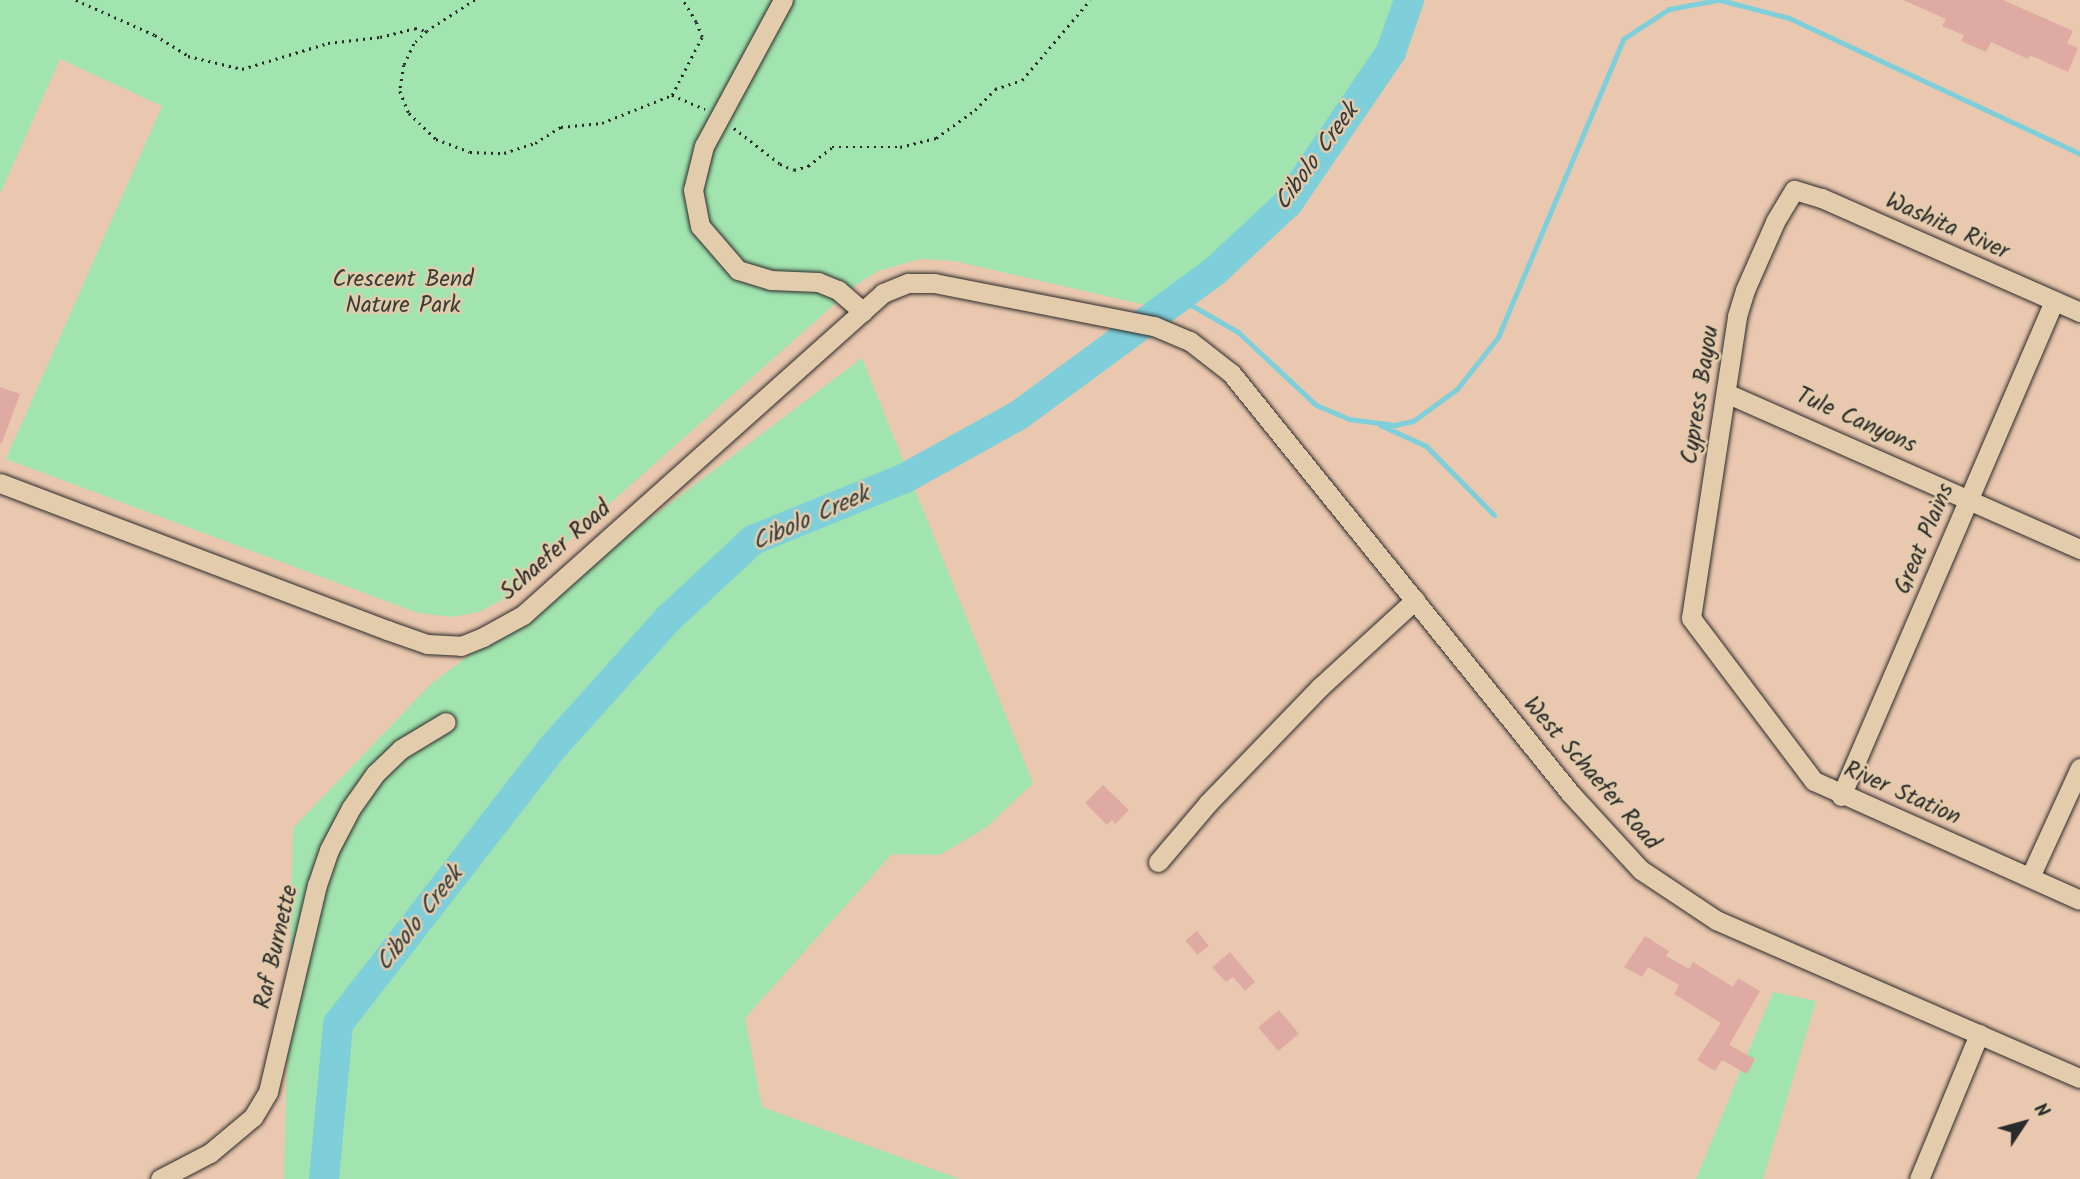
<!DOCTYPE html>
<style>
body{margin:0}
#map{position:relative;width:2080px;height:1179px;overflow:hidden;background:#eac8af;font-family:Kalam,sans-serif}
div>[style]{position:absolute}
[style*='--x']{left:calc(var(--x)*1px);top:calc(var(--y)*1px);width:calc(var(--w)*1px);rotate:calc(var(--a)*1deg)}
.green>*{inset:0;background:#a1e4af}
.stream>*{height:5px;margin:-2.5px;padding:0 2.5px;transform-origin:2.5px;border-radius:2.5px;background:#7fcfda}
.river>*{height:30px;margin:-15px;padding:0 15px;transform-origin:15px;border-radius:15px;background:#7fcfda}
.building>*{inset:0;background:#deaaa3;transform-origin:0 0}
.path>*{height:2.5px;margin-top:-1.25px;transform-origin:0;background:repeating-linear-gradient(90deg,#2b2b2b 0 2px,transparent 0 7px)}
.roads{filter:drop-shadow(0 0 2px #2b2b2b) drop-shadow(0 0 2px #2b2b2b)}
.minor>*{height:19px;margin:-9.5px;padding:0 9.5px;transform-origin:9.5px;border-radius:9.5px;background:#e3ccac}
span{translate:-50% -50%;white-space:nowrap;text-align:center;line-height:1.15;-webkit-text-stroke:5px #e3ccac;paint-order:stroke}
.street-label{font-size:23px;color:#2b2b2b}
.park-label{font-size:23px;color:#373e38}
.water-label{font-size:24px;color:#333b3c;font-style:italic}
.north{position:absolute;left:1989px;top:1088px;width:70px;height:70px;-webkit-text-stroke:5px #e3ccac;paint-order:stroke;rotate:54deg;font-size:19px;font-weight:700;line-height:28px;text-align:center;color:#2b2b2b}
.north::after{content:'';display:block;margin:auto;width:24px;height:32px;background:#2b2b2b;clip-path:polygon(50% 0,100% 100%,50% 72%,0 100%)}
</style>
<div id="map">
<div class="green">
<div style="clip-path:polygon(0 0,1409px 0,1391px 52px,1288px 203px,1215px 271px,1163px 309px,954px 261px,920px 259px,878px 271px,855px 286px,500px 601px,479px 612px,452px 617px,418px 613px,6px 459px,162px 106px,60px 59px,0 194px)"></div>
<div style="clip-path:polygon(862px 358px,1033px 783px,987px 827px,940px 855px,892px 854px,745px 1018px,762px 1107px,960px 1179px,284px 1179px,293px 828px,431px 684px)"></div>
<div style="clip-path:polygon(1773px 992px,1816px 1001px,1763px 1179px,1696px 1179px)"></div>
</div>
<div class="stream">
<div style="--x:1720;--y:0;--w:71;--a:14.6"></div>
<div style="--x:1789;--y:18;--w:321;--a:25"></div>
<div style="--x:1179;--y:298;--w:68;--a:30"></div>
<div style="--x:1238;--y:332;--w:107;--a:43.1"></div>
<div style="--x:1316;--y:405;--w:36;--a:23"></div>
<div style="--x:1349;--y:419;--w:46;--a:7.4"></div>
<div style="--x:1395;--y:425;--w:18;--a:-13"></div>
<div style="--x:1413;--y:421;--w:54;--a:-36"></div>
<div style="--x:1457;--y:389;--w:66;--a:-51.7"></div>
<div style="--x:1498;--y:337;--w:323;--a:-67.2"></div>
<div style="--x:1623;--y:39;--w:55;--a:-33.1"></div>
<div style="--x:1669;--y:9;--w:49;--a:-10.6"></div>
<div style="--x:1380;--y:425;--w:51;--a:24.5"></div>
<div style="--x:1426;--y:446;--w:97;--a:45.4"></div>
</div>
<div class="river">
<div style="--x:324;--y:1179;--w:156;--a:-84.8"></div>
<div style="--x:338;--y:1024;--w:352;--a:-52.2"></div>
<div style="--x:554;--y:746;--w:172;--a:-48.1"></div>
<div style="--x:669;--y:618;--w:115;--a:-42.9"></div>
<div style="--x:753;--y:540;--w:164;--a:-22.2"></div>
<div style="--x:905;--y:478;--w:130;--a:-28.9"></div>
<div style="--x:1019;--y:415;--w:243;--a:-36.3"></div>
<div style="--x:1215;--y:271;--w:100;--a:-43"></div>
<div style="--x:1288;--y:203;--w:183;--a:-55.7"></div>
<div style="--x:1391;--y:52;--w:55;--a:-70.9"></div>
</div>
<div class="building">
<div style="clip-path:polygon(1903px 0,2003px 0,2073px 31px,2067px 43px,2078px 48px,2068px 72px,2030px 55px,2028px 59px,1991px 42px,1986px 52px,1961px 41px,1964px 35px,1942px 26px,1946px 19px)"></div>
<div style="clip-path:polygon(0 387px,20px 394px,2px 443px,0 443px)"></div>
<div style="clip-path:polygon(1103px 785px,1129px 810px,1115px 824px,1112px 820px,1107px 825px,1085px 803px)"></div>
<div style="left:1197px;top:931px;width:19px;height:15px;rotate:51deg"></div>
<div style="clip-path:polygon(1645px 936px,1669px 951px,1666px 956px,1689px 969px,1693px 962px,1733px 987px,1738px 978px,1760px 991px,1729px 1045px,1755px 1059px,1747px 1074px,1722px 1060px,1715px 1071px,1697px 1060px,1721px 1023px,1674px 994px,1679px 985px,1648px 967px,1642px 977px,1624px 967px)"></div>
<div style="clip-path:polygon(1230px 952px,1255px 982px,1245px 991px,1233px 977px,1226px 982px,1212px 967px)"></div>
<div style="left:1279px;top:1010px;width:31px;height:27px;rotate:50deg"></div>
</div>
<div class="path">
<div style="--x:76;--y:0;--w:86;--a:23.9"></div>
<div style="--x:155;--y:35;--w:39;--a:32"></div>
<div style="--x:188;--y:56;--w:56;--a:13.5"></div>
<div style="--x:242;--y:69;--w:90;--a:-16.8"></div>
<div style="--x:328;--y:43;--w:52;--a:-6.6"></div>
<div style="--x:380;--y:37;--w:36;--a:-14"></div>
<div style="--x:415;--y:28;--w:11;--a:15"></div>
<div style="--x:475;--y:0;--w:57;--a:147.1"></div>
<div style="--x:427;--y:31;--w:18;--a:135"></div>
<div style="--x:414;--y:44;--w:23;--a:115"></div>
<div style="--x:404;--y:65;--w:26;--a:99"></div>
<div style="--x:400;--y:91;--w:24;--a:68"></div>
<div style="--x:409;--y:113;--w:37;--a:44"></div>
<div style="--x:436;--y:139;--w:36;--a:21"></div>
<div style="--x:470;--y:152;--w:34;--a:2"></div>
<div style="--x:504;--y:153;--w:33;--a:-18"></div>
<div style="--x:535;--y:143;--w:31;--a:-32"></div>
<div style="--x:561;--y:127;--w:41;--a:-5.6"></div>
<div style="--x:602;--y:123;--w:75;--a:-21.8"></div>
<div style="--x:672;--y:95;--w:36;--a:23"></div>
<div style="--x:672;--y:95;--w:65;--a:-62.7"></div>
<div style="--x:702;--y:37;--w:16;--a:-112"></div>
<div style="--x:696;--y:22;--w:26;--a:-121"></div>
<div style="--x:734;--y:128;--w:58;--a:38"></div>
<div style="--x:780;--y:164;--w:15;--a:23"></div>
<div style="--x:794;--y:170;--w:15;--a:-16"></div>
<div style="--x:808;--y:166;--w:31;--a:-38"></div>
<div style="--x:832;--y:147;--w:68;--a:0"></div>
<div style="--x:900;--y:147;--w:37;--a:-14"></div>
<div style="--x:936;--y:138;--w:48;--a:-35.7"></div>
<div style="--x:975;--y:110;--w:29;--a:-46"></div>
<div style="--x:995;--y:89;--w:28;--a:-18"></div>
<div style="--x:1022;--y:80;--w:105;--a:-49.6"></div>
</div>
<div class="roads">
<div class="minor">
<div style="--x:783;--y:0;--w:166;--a:118.4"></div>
<div style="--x:704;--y:146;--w:45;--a:104"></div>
<div style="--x:693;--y:190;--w:37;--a:79"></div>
<div style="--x:700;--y:226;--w:58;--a:49.2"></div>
<div style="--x:738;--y:270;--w:34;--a:17"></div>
<div style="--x:771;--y:280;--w:47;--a:2.4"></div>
<div style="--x:818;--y:282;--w:22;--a:22"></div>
<div style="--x:838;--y:290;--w:33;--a:41"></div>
<div style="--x:2080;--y:312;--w:283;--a:-156.2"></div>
<div style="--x:1821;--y:198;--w:28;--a:-163"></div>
<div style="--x:1794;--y:190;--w:37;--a:121"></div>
<div style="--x:1775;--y:222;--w:74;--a:113.8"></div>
<div style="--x:1745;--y:290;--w:28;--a:107"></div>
<div style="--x:1737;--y:317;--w:304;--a:98.7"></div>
<div style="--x:1691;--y:618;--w:204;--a:53"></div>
<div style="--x:1814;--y:781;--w:291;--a:24.1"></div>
<div style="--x:1726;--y:393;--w:387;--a:23.8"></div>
<div style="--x:0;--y:483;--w:414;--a:20.8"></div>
<div style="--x:387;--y:630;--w:42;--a:19.3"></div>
<div style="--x:427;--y:644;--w:34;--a:3"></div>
<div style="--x:461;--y:646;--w:24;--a:-22"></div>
<div style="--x:483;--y:637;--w:46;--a:-28.8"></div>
<div style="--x:523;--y:615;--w:483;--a:-41.8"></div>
<div style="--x:883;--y:293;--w:27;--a:-22"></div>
<div style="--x:908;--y:283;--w:26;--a:0"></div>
<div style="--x:934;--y:283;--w:224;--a:11.1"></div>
<div style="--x:1154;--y:326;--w:39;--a:23"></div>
<div style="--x:1190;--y:341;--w:52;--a:38"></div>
<div style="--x:1231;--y:373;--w:541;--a:51.08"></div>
<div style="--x:1571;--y:794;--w:103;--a:47.4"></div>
<div style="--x:1641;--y:870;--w:90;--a:33.7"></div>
<div style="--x:1716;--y:920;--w:397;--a:23.5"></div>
<div style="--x:1841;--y:796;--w:539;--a:-66.72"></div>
<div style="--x:1158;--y:862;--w:77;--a:-49.7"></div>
<div style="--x:1208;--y:803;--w:161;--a:-46"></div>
<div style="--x:1320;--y:687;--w:129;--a:-42.5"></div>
<div style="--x:2030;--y:877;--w:120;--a:-65.4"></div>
<div style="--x:160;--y:1179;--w:56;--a:-27.5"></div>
<div style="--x:210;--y:1153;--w:56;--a:-39.9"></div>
<div style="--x:253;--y:1117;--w:29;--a:-59"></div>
<div style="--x:268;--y:1092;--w:213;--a:-76.7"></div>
<div style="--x:317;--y:885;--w:37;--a:-71"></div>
<div style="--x:329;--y:850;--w:47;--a:-62.4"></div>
<div style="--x:351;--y:808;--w:42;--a:-54.8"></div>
<div style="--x:375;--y:774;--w:36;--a:-44"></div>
<div style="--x:401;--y:749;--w:52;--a:-31"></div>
<div style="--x:1919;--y:1179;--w:157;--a:-67.5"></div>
</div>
</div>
<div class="street-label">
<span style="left:1947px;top:227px;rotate:24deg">Washita River</span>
<span style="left:1701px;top:395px;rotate:-81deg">Cypress Bayou</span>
<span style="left:1856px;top:421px;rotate:24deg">Tule Canyons</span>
<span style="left:1925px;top:539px;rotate:-67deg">Great Plains</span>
<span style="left:556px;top:551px;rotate:-41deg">Schaefer Road</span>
<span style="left:1591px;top:774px;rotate:49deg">West Schaefer Road</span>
<span style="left:1902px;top:794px;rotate:24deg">River Station</span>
<span style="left:277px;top:947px;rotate:-77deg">Raf Burnette</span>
</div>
<div class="park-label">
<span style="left:403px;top:293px">Crescent Bend<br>Nature Park</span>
</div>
<div class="water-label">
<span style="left:1317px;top:157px;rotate:-54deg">Cibolo Creek</span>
<span style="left:811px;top:519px;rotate:-24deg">Cibolo Creek</span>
<span style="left:420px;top:919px;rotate:-52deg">Cibolo Creek</span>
</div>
<div class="north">N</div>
</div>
